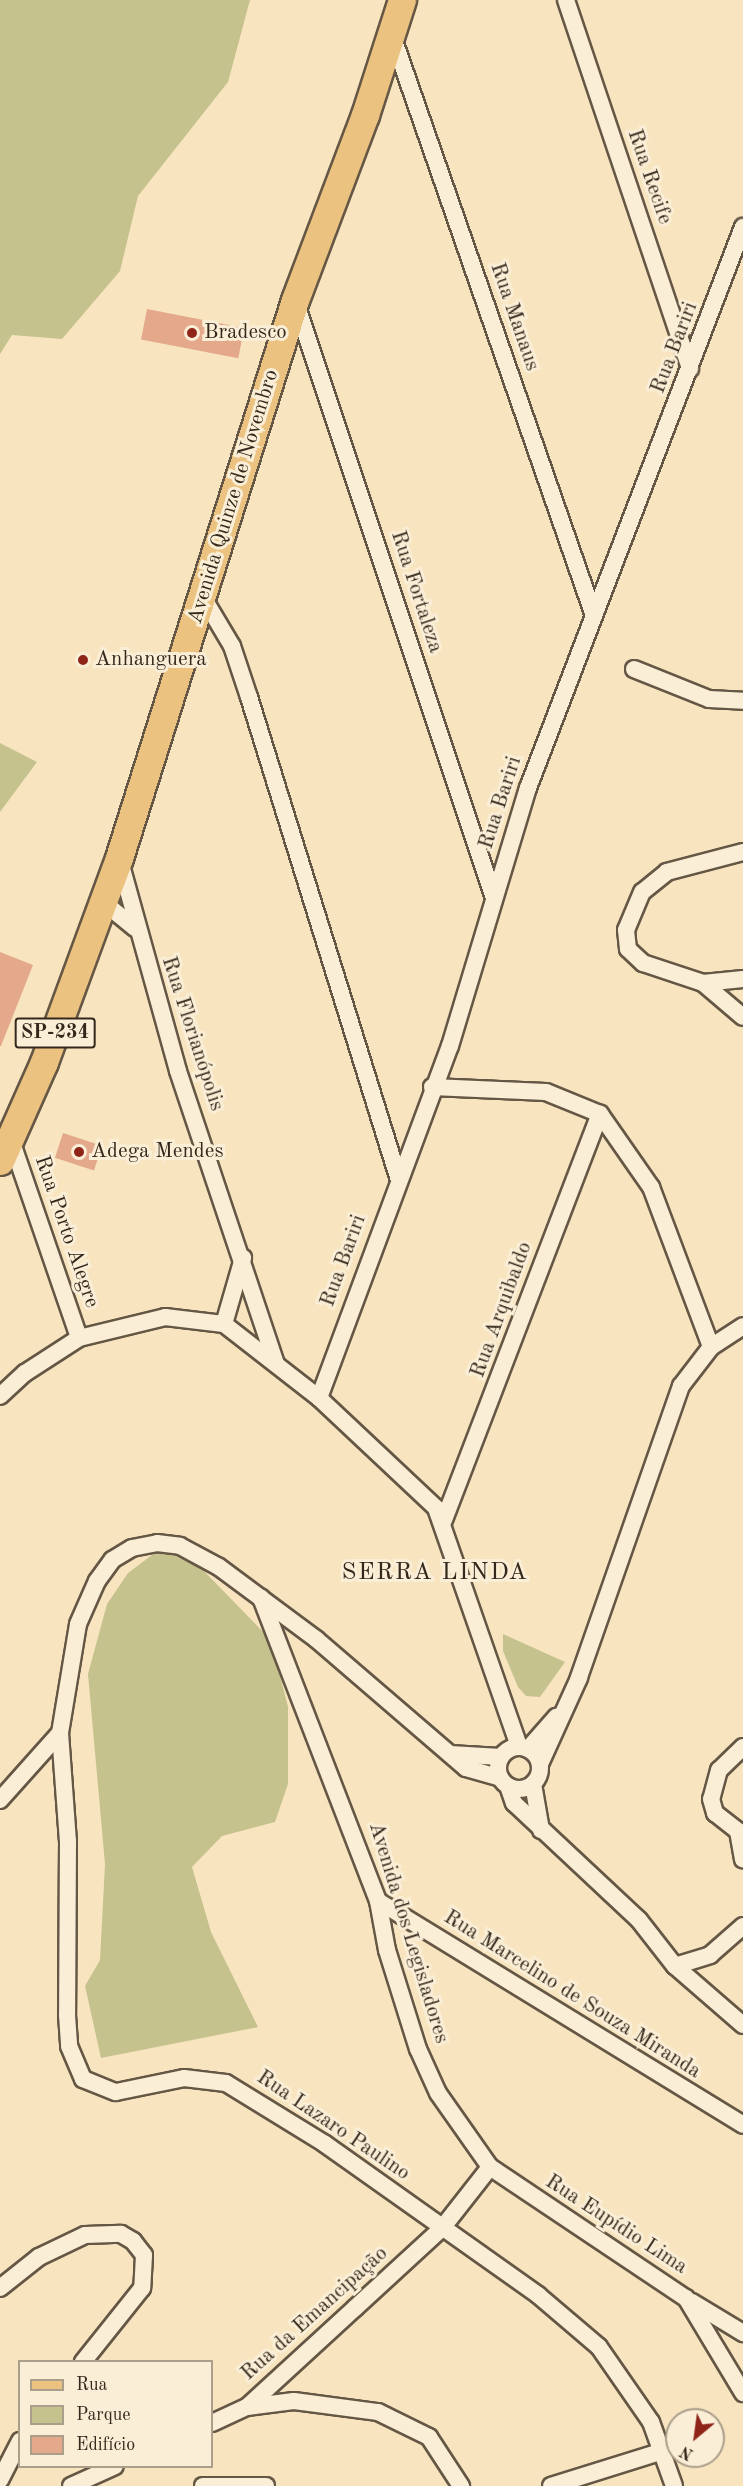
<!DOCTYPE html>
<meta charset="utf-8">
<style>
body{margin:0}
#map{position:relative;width:743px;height:2486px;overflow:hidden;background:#f8e5c0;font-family:"Old Standard TT",serif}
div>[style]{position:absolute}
.green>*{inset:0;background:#c5c28d}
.building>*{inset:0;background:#e4a88a;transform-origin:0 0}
.roads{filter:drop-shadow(2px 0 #655745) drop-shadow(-2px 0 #655745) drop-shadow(0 2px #655745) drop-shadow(0 -2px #655745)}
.minor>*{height:16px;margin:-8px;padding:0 8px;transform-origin:8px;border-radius:8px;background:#faeed6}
.minor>.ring{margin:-8px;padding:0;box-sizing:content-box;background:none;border:16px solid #faeed6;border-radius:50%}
.primary>*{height:27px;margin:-13.5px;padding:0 13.5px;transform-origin:13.5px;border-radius:13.5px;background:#ecc280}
.dots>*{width:16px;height:16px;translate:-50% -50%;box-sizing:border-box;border:3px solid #faeed6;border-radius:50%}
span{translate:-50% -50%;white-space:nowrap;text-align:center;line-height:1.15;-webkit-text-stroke:6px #faeed6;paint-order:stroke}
.shield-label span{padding:2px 4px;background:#faeed6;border:2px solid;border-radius:4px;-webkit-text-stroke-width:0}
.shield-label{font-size:20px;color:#34281c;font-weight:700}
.street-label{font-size:21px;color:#34281c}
.poi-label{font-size:21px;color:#34281c}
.left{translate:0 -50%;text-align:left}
.quarter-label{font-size:24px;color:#34281c;letter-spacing:1.5px}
.legend{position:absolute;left:18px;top:2360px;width:195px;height:108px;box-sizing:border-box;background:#faeed6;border:2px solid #ab9f8c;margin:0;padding:8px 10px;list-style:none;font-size:18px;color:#34281c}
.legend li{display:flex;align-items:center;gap:12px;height:30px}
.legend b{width:30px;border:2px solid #ab9f8c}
.north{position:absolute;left:665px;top:2408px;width:60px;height:60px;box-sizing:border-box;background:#faeed6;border:2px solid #ab9f8c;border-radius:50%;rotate:209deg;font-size:16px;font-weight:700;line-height:24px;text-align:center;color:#34281c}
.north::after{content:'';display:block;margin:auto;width:21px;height:27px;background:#8f2418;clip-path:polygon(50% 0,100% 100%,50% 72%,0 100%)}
</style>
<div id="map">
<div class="green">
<div style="clip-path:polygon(0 0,250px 0,228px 82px,138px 196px,120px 271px,62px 339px,12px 335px,0 354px)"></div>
<div style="clip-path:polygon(0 743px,37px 762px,0 812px)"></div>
<div style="clip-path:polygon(160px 1549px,201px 1568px,271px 1640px,288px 1707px,288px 1784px,275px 1822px,222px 1836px,192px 1867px,211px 1932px,258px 2027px,101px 2058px,85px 1986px,100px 1960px,105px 1864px,88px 1674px,107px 1604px,128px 1573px)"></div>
<div style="clip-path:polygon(503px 1634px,565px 1662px,540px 1697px,526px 1696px,518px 1687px,503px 1651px)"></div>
</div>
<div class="building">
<div style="left:147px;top:309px;width:99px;height:31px;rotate:11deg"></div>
<div style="clip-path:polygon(0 952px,33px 965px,1px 1046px,0 1046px)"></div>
<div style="left:63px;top:1133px;width:41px;height:26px;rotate:18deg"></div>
</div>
<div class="roads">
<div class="minor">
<div style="left:566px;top:0;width:389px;rotate:71.4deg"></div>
<div style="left:392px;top:35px;width:612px;rotate:70.82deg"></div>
<div style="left:295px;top:301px;width:629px;rotate:71.57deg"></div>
<div style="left:204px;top:599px;width:55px;rotate:59.2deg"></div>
<div style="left:232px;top:646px;width:54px;rotate:71.6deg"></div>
<div style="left:249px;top:697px;width:503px;rotate:72.75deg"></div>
<div style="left:634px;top:669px;width:81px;rotate:21.8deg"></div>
<div style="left:709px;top:699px;width:34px;rotate:3deg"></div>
<div style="left:743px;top:852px;width:79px;rotate:165.3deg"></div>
<div style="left:667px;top:872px;width:32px;rotate:141deg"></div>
<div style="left:642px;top:892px;width:41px;rotate:112.8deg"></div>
<div style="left:626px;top:930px;width:19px;rotate:84deg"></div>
<div style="left:628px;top:949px;width:21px;rotate:43deg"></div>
<div style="left:643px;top:963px;width:63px;rotate:18.4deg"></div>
<div style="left:703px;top:983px;width:40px;rotate:-5.7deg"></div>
<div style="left:119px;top:858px;width:221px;rotate:74.5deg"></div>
<div style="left:178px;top:1071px;width:309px;rotate:71.5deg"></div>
<div style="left:102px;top:901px;width:43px;rotate:39.3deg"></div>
<div style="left:703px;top:983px;width:52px;rotate:40.4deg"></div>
<div style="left:432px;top:1087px;width:114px;rotate:2.5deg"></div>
<div style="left:546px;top:1092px;width:58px;rotate:22.2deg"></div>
<div style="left:600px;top:1114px;width:89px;rotate:55.1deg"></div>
<div style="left:651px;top:1187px;width:171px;rotate:69.4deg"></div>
<div style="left:711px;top:1347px;width:49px;rotate:127.6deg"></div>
<div style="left:681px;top:1386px;width:309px;rotate:109.3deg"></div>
<div style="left:579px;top:1678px;width:94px;rotate:114.4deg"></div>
<div style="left:11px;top:1140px;width:209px;rotate:71deg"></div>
<div style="left:224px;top:1324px;width:69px;rotate:-73.9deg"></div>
<div style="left:711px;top:1347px;width:38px;rotate:-33deg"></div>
<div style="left:0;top:1396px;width:34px;rotate:-43deg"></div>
<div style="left:25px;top:1373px;width:64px;rotate:-32.9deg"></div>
<div style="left:79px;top:1338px;width:89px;rotate:-13.7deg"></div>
<div style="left:165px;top:1317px;width:59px;rotate:6.8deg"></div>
<div style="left:224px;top:1324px;width:120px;rotate:37.9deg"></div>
<div style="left:319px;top:1398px;width:161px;rotate:43.2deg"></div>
<div style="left:436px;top:1508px;width:253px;rotate:70.8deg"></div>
<div style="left:319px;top:1398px;width:376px;rotate:-69.6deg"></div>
<div style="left:450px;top:1046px;width:270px;rotate:-73.2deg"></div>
<div style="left:528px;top:788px;width:601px;rotate:-69.03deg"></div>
<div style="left:444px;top:1520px;width:435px;rotate:-69deg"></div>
<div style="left:60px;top:1733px;width:108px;rotate:85.8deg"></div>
<div style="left:68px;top:1841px;width:174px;rotate:90.3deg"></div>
<div style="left:67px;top:2015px;width:31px;rotate:86deg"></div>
<div style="left:69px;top:2046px;width:36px;rotate:67deg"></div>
<div style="left:83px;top:2079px;width:35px;rotate:22deg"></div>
<div style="left:116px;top:2092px;width:69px;rotate:-11.6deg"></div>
<div style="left:184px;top:2078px;width:42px;rotate:6.8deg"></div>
<div style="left:226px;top:2083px;width:116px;rotate:31.6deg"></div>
<div style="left:325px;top:2144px;width:261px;rotate:35.3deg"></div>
<div style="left:538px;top:2295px;width:80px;rotate:40.4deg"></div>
<div style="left:599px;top:2347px;width:91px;rotate:55.3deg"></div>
<div style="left:651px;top:2422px;width:68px;rotate:70.2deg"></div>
<div style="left:743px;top:1747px;width:33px;rotate:136deg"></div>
<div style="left:719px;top:1770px;width:30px;rotate:105deg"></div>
<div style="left:711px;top:1799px;width:15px;rotate:74deg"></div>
<div style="left:715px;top:1813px;width:29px;rotate:38deg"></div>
<div style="left:738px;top:1831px;width:29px;rotate:80deg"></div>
<div class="ring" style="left:498px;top:1747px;width:26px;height:26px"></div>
<div style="left:528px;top:1749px;width:43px;rotate:-48.8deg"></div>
<div style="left:450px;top:1754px;width:51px;rotate:3.4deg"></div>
<div style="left:533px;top:1784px;width:47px;rotate:80.1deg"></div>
<div style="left:508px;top:1786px;width:18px;rotate:71deg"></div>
<div style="left:514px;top:1803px;width:171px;rotate:43.1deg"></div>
<div style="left:639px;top:1920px;width:58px;rotate:52deg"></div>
<div style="left:675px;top:1966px;width:90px;rotate:40.9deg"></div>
<div style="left:0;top:1800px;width:90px;rotate:-48.2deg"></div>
<div style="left:60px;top:1733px;width:110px;rotate:-80.6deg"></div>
<div style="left:78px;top:1624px;width:47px;rotate:-66.2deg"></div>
<div style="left:97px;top:1581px;width:26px;rotate:-54deg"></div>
<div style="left:112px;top:1560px;width:23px;rotate:-31deg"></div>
<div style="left:132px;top:1548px;width:25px;rotate:-11deg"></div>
<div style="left:157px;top:1543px;width:23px;rotate:7deg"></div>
<div style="left:180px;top:1546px;width:44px;rotate:28.3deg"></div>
<div style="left:219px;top:1567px;width:121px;rotate:36.6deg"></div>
<div style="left:316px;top:1639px;width:198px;rotate:40.7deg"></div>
<div style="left:466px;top:1768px;width:35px;rotate:16deg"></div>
<div style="left:378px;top:1901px;width:428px;rotate:31.5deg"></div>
<div style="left:675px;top:1966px;width:37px;rotate:-17deg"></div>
<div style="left:710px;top:1955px;width:44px;rotate:-41.3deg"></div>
<div style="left:490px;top:2167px;width:236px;rotate:33.8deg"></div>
<div style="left:686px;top:2298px;width:111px;rotate:59deg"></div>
<div style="left:0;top:2288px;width:50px;rotate:-38.5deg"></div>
<div style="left:39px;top:2257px;width:51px;rotate:-25.6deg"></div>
<div style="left:85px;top:2235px;width:36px;rotate:-2deg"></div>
<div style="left:121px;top:2234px;width:14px;rotate:30deg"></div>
<div style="left:133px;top:2241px;width:18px;rotate:52deg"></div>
<div style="left:144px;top:2255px;width:33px;rotate:93deg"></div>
<div style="left:142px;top:2288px;width:95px;rotate:128.6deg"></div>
<div style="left:692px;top:2302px;width:60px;rotate:31.3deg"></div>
<div style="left:247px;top:2407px;width:47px;rotate:-7.3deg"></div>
<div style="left:294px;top:2401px;width:85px;rotate:7.5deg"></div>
<div style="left:378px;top:2412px;width:57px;rotate:26.1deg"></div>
<div style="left:429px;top:2437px;width:59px;rotate:56.9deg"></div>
<div style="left:212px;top:2423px;width:38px;rotate:-25deg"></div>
<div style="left:247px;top:2407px;width:147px;rotate:-42.5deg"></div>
<div style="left:355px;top:2308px;width:120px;rotate:-42.6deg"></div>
<div style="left:443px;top:2227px;width:76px;rotate:-51.9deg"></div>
<div style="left:490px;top:2167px;width:90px;rotate:-125.1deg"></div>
<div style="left:438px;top:2093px;width:48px;rotate:-114.4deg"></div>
<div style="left:418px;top:2049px;width:104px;rotate:-107.4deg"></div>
<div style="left:387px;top:1950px;width:50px;rotate:-100.4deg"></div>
<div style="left:378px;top:1901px;width:325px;rotate:-111.1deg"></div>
<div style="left:0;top:2480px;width:44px;rotate:-62.9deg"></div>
<div style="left:71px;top:2486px;width:48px;rotate:-24.4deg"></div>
<div style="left:203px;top:2486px;width:63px"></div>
<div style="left:551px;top:2486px;width:117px;rotate:-17.4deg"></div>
</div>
<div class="primary">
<div style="left:0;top:1161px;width:108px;rotate:-66deg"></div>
<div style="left:44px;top:1062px;width:217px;rotate:-69.8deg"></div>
<div style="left:119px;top:858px;width:585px;rotate:-72.49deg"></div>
<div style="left:295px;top:300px;width:198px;rotate:-69.3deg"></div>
<div style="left:365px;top:115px;width:121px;rotate:-72.2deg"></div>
</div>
</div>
<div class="dots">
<div style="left:192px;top:333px;background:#8f2418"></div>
<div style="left:83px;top:660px;background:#8f2418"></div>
<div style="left:79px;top:1152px;background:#8f2418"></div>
</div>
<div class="shield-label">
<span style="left:55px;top:1033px">SP-234</span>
</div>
<div class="street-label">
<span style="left:649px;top:177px;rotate:71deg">Rua Recife</span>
<span style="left:514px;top:317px;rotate:71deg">Rua Manaus</span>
<span style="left:675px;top:348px;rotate:-69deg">Rua Bariri</span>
<span style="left:234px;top:497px;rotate:-73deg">Avenida Quinze de Novembro</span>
<span style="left:416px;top:592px;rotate:72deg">Rua Fortaleza</span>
<span style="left:501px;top:803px;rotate:-72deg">Rua Bariri</span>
<span style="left:192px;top:1034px;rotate:72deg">Rua Florianópolis</span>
<span style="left:66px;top:1232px;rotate:71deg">Rua Porto Alegre</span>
<span style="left:344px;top:1261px;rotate:-70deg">Rua Bariri</span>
<span style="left:502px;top:1310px;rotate:-70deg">Rua Arquibaldo</span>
<span style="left:408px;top:1933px;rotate:73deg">Avenida dos Legisladores</span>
<span style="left:572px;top:1995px;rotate:32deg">Rua Marcelino de Souza Miranda</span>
<span style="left:333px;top:2126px;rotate:34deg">Rua Lazaro Paulino</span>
<span style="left:616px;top:2225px;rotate:33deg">Rua Eupídio Lima</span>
<span style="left:315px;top:2314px;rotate:-42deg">Rua da Emancipação</span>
</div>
<div class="poi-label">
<span class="left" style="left:204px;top:333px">Bradesco</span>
<span class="left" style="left:95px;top:660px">Anhanguera</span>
<span class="left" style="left:91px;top:1152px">Adega Mendes</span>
</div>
<div class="quarter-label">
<span style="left:435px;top:1574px">SERRA LINDA</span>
</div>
<ul class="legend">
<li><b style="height:8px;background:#ecc280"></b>Rua</li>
<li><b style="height:16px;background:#c5c28d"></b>Parque</li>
<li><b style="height:16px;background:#e4a88a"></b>Edifício</li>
</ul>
<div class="north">N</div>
</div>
